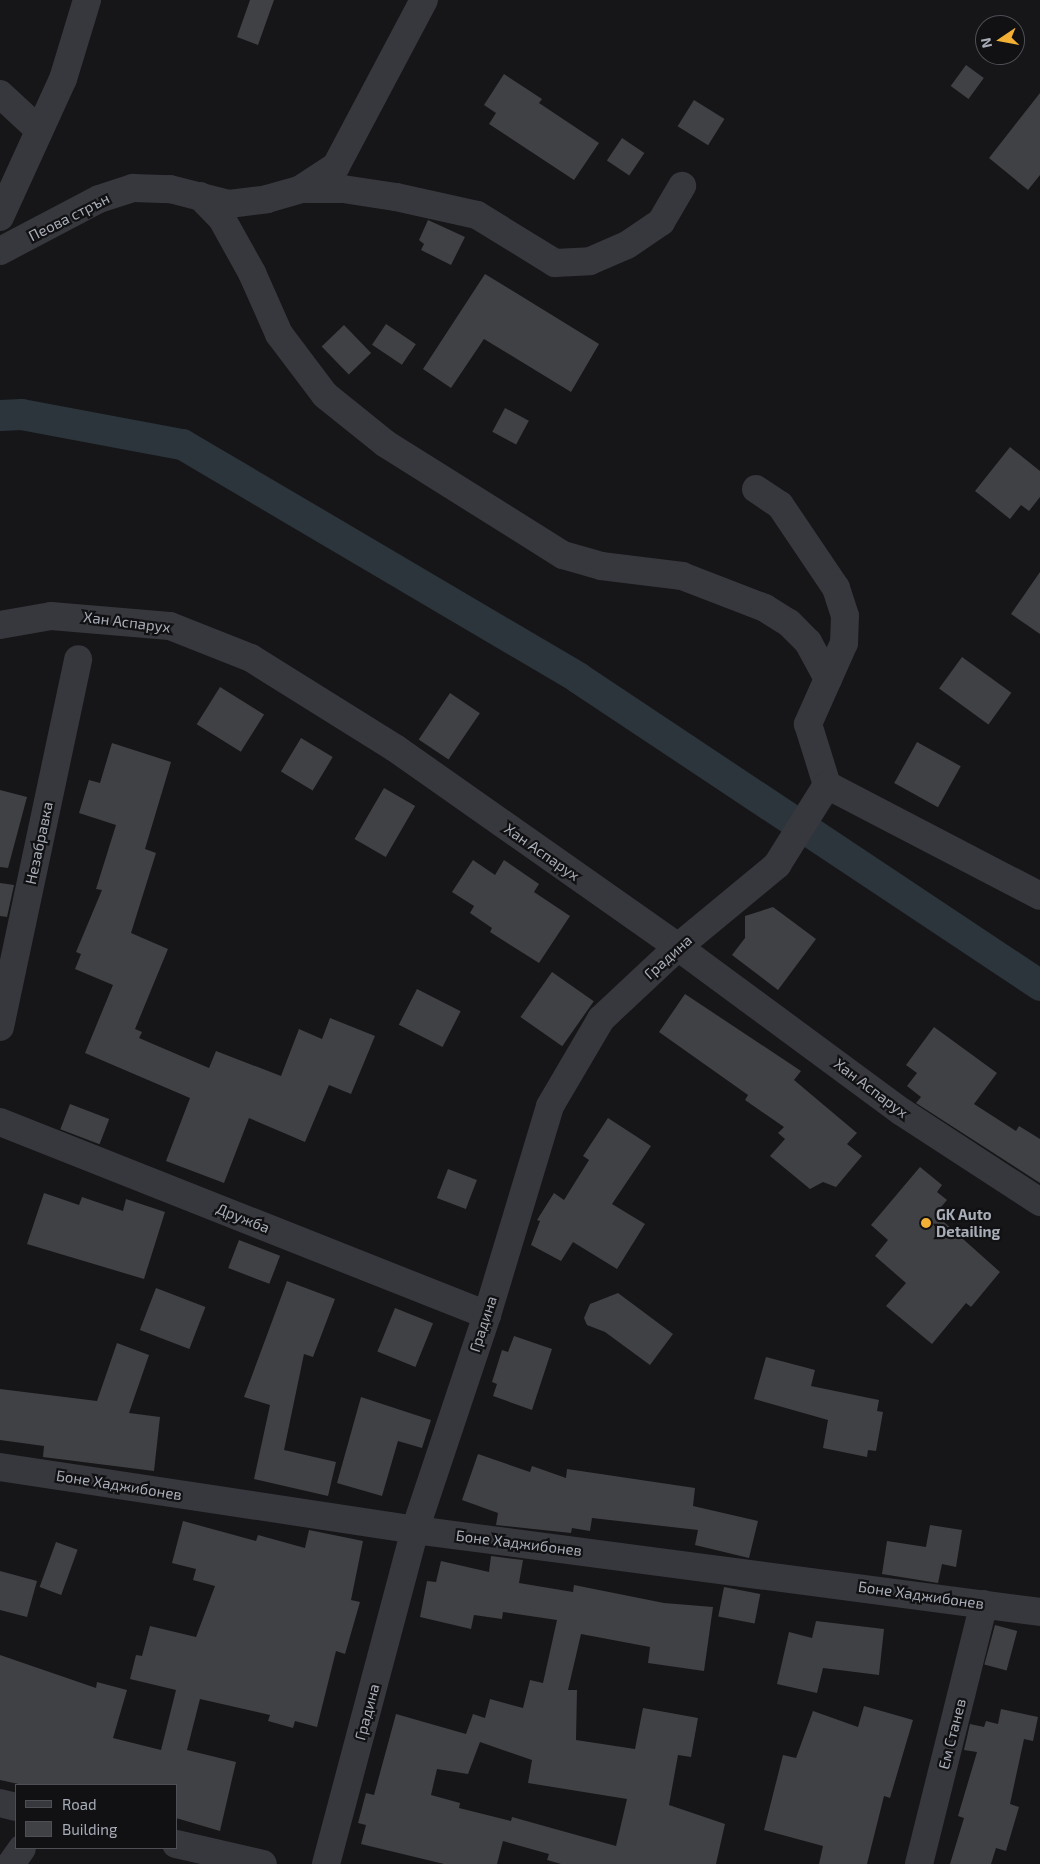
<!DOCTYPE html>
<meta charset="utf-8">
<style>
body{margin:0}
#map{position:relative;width:1040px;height:1864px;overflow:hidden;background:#161618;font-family:"Exo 2",sans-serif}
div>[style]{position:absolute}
.canal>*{height:31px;margin:-15.5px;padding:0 15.5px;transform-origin:15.5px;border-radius:15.5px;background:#2c353c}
.building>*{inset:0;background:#404145;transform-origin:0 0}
.minor>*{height:28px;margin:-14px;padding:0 14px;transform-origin:14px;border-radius:14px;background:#37383d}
.dots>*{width:14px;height:14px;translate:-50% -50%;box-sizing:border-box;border:2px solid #111113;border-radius:50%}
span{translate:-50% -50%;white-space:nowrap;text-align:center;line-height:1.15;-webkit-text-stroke:4.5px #111113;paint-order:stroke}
.street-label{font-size:15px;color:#a8adb8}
.poi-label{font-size:15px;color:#a8adb8;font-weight:700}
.left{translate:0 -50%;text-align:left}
.legend{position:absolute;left:15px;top:1784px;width:162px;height:65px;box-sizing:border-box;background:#111113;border:1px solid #4d4f55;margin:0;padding:6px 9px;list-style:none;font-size:15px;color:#a8adb8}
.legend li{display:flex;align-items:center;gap:10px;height:25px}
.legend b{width:25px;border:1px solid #4d4f55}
.north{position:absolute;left:975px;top:15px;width:50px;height:50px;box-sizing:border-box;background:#111113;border:1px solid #4d4f55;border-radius:50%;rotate:258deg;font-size:14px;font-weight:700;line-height:20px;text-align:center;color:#a8adb8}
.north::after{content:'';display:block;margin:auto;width:18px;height:22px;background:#f2b134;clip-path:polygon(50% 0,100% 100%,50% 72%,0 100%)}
</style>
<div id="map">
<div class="canal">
<div style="left:0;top:415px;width:21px;rotate:-3deg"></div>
<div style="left:21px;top:414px;width:164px;rotate:10.6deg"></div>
<div style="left:182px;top:444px;width:459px;rotate:30.5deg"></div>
<div style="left:577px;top:677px;width:556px;rotate:33.63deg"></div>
</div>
<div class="building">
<div style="clip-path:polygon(250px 0,274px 0,258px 45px,237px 37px)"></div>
<div style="left:966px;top:65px;width:22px;height:26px;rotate:36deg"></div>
<div style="clip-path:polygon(504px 74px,542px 99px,539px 103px,599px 143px,574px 180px,489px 124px,496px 113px,484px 105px)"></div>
<div style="clip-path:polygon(1040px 93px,1040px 175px,1028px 190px,989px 158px)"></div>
<div style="left:694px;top:100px;width:36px;height:31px;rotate:32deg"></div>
<div style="left:622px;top:138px;width:27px;height:27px;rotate:34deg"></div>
<div style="clip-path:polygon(428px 220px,465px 237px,451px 265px,421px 250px,424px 244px,419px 240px)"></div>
<div style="clip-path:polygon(485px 274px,599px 344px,571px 392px,484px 339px,451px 388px,423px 369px)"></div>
<div style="left:386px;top:324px;width:36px;height:25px;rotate:34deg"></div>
<div style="left:344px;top:325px;width:39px;height:31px;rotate:46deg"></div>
<div style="left:505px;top:408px;width:27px;height:27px;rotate:28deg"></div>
<div style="clip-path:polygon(1010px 447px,1040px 471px,1040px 497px,1029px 511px,1021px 505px,1010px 519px,975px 491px)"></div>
<div style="clip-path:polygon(1040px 572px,1040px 634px,1011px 614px)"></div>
<div style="left:962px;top:657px;width:61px;height:39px;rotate:36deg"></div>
<div style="left:220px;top:687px;width:52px;height:44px;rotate:32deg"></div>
<div style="left:450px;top:693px;width:36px;height:56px;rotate:34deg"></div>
<div style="left:301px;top:738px;width:37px;height:39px;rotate:31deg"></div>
<div style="left:917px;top:742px;width:50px;height:47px;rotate:29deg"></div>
<div style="clip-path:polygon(112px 743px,171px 762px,145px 849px,156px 853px,131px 933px,168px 949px,135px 1029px,142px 1032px,139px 1038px,209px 1068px,216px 1051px,281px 1076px,299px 1029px,322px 1039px,330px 1018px,375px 1036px,351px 1094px,329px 1085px,305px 1142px,249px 1118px,224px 1183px,166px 1161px,190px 1098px,85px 1053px,113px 985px,75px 969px,81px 954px,76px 952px,102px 890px,96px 889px,116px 825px,79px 813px,89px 780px,100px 783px)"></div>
<div style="left:384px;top:788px;width:36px;height:59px;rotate:30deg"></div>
<div style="clip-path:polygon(0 790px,27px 797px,8px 868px,0 867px)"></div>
<div style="clip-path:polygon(473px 860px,495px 875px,504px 860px,539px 884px,534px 892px,570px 916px,539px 963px,490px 932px,492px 928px,470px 913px,474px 906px,452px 892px)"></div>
<div style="clip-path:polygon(0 883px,14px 885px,7px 917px,0 916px)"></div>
<div style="clip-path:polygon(773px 907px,816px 939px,778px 990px,732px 955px,745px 938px,745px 916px)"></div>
<div style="left:552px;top:972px;width:51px;height:55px;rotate:35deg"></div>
<div style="left:417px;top:989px;width:49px;height:40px;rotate:27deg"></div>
<div style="clip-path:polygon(685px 994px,801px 1071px,794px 1080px,857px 1133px,847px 1144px,862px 1156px,836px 1187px,823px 1182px,810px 1189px,770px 1156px,785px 1139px,778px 1133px,784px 1127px,745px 1100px,748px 1095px,659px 1032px)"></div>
<div style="clip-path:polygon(934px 1027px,997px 1073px,974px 1104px,1016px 1131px,1019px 1126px,1040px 1139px,1040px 1183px,916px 1103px,921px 1097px,907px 1086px,917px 1073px,906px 1065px)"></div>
<div style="left:70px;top:1104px;width:42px;height:27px;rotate:21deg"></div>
<div style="clip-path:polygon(608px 1118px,651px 1146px,612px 1204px,645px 1224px,617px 1269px,573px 1242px,561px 1261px,531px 1245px,540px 1221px,537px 1220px,554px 1193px,564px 1200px,589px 1160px,583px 1156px)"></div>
<div style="clip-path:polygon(920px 1167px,942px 1185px,937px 1192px,947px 1200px,935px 1214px,1000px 1272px,971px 1307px,966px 1303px,932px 1344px,886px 1306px,906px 1283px,875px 1256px,888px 1240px,871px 1225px)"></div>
<div style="left:448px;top:1169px;width:31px;height:31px;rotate:21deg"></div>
<div style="clip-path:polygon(44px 1193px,79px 1205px,82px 1197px,123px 1211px,126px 1199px,165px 1212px,144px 1279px,27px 1244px)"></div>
<div style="left:239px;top:1240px;width:44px;height:30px;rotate:21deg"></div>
<div style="clip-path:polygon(287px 1281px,335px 1299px,313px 1357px,304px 1354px,284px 1450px,336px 1462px,328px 1496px,254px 1479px,270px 1405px,244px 1397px)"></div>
<div style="left:156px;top:1288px;width:53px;height:45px;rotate:21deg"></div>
<div style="clip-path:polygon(618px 1293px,673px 1334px,650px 1365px,605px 1332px,587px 1325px,584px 1318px,590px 1304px)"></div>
<div style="left:395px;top:1308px;width:41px;height:47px;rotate:22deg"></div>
<div style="clip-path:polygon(514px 1336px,552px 1349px,532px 1410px,493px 1396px,497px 1384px,492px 1382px,502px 1350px,508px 1352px)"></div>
<div style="clip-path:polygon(117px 1343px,149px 1355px,129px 1413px,160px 1417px,154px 1471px,43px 1457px,44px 1446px,0 1440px,0 1389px,97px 1401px)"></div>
<div style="clip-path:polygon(766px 1357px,815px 1370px,811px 1386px,879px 1400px,877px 1411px,883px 1412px,876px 1451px,868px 1450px,867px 1457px,823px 1448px,828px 1420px,754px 1399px)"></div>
<div style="clip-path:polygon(361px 1397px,431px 1420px,422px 1448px,398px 1441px,382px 1496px,337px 1483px)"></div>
<div style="clip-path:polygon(478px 1454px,530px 1472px,532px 1466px,566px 1478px,567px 1469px,695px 1488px,693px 1506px,758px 1521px,749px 1558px,695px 1545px,698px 1530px,592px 1518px,590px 1531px,572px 1528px,571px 1533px,496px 1525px,498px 1513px,462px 1500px)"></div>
<div style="clip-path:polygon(183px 1521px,256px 1541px,258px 1535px,305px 1548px,309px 1530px,363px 1541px,351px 1600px,360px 1602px,345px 1654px,336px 1651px,317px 1727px,295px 1721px,293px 1728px,268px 1721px,270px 1715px,200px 1699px,187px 1750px,236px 1762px,220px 1831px,176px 1818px,176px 1785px,23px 1785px,0 1780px,0 1655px,96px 1688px,97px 1682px,127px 1690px,113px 1738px,161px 1750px,176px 1690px,130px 1679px,136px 1655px,142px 1656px,150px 1626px,196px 1637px,215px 1586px,193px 1580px,196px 1569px,172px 1563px)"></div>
<div style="clip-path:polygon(930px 1525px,962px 1530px,956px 1567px,942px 1564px,938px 1583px,882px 1574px,887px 1541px,926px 1547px)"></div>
<div style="left:56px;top:1542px;width:23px;height:48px;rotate:20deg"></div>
<div style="clip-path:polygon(evenodd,491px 1556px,523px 1560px,519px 1583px,573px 1592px,574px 1585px,664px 1603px,713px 1607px,704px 1671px,648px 1663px,650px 1647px,581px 1634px,568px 1690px,577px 1690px,576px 1740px,635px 1749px,643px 1708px,698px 1718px,691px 1757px,678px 1755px,669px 1805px,725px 1824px,716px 1864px,561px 1864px,547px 1860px,549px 1854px,503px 1841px,497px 1864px,444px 1864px,361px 1844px,366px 1825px,358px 1823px,366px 1793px,374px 1795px,396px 1714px,466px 1734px,473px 1714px,485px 1718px,490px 1699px,523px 1708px,530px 1680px,543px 1683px,557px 1620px,503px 1612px,502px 1619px,474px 1615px,471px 1629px,420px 1617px,427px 1581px,436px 1582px,441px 1561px,489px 1572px,491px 1556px,480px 1742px,532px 1760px,528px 1783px,627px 1799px,616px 1846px,512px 1817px,511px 1821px,459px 1808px,460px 1803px,431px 1795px,437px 1769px,468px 1774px,480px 1742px)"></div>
<div style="clip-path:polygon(0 1571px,37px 1581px,27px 1617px,0 1610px)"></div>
<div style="left:724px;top:1587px;width:37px;height:30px;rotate:11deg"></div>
<div style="clip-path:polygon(816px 1621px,884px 1629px,879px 1675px,823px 1668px,817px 1693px,777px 1684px,789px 1632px,812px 1638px)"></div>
<div style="left:995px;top:1625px;width:23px;height:41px;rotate:15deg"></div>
<div style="clip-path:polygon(864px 1706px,913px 1720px,890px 1798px,884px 1796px,867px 1864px,819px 1864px,823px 1846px,764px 1830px,783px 1755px,796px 1758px,813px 1711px,858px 1727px)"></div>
<div style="clip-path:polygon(1001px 1709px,1038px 1717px,1033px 1741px,1024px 1739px,1010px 1804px,1019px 1807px,1006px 1851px,996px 1848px,991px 1864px,950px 1864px,964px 1818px,958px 1816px,977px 1752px,964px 1750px,970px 1724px,984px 1727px,986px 1721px,998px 1724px)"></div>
</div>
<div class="minor">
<div style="left:0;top:94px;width:53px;rotate:42.7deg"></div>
<div style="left:301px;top:189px;width:42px"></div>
<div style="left:343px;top:189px;width:54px;rotate:8.6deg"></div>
<div style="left:396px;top:197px;width:83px;rotate:12.5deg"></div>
<div style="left:477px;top:215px;width:92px;rotate:31.6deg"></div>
<div style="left:555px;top:263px;width:35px;rotate:-3deg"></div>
<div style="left:590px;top:261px;width:40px;rotate:-23.4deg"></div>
<div style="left:627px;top:245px;width:41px;rotate:-34.1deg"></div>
<div style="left:661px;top:222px;width:42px;rotate:-59.7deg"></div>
<div style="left:200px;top:196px;width:32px;rotate:46deg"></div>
<div style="left:222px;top:219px;width:62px;rotate:60.9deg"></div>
<div style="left:252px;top:273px;width:67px;rotate:66.1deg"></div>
<div style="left:279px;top:334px;width:76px;rotate:53deg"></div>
<div style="left:325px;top:395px;width:78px;rotate:38.8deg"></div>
<div style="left:386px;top:444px;width:209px;rotate:32.1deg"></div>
<div style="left:563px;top:555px;width:40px;rotate:16deg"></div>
<div style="left:601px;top:566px;width:82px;rotate:7deg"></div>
<div style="left:682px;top:576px;width:89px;rotate:21.1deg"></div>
<div style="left:765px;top:608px;width:28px;rotate:32deg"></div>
<div style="left:789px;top:623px;width:27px;rotate:45deg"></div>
<div style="left:808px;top:642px;width:42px;rotate:61.6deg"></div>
<div style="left:0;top:217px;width:152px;rotate:-65.5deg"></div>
<div style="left:63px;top:79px;width:83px;rotate:-73.1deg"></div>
<div style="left:0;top:251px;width:112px;rotate:-27.7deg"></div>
<div style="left:99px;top:199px;width:36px;rotate:-18deg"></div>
<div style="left:133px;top:188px;width:37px;rotate:2deg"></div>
<div style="left:170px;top:189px;width:61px;rotate:14.3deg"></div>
<div style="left:229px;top:204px;width:38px;rotate:-7deg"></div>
<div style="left:267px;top:199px;width:35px;rotate:-16deg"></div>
<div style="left:301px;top:189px;width:42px;rotate:-33.3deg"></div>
<div style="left:336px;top:166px;width:188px;rotate:-62.1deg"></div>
<div style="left:756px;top:489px;width:29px;rotate:34deg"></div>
<div style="left:780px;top:505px;width:100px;rotate:56deg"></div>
<div style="left:836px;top:588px;width:29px;rotate:72deg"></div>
<div style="left:845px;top:616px;width:27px;rotate:92deg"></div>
<div style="left:844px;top:643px;width:89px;rotate:114deg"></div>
<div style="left:808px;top:724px;width:64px;rotate:72.7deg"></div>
<div style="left:827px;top:785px;width:240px;rotate:27.5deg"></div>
<div style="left:0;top:625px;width:52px;rotate:-10deg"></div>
<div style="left:51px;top:616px;width:119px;rotate:4.8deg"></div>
<div style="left:170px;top:626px;width:87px;rotate:21.6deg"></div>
<div style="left:251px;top:658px;width:170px;rotate:32deg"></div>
<div style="left:395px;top:748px;width:346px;rotate:35.1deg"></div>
<div style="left:678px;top:947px;width:278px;rotate:36.4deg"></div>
<div style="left:902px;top:1112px;width:165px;rotate:33.1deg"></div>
<div style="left:0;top:1027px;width:376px;rotate:-78deg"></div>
<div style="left:0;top:1122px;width:524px;rotate:21.62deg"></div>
<div style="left:0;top:1467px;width:420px;rotate:8.6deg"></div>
<div style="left:415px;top:1530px;width:630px;rotate:7.47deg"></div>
<div style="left:0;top:1803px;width:16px;rotate:14deg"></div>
<div style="left:176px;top:1844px;width:89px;rotate:12.9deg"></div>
<div style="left:11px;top:1864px;width:19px;rotate:-55deg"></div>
<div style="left:326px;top:1864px;width:346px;rotate:-75.1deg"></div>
<div style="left:415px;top:1530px;width:227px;rotate:-71.5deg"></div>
<div style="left:487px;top:1315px;width:218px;rotate:-73.2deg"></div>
<div style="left:550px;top:1106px;width:101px;rotate:-59.6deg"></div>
<div style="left:601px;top:1019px;width:105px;rotate:-43.1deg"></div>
<div style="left:678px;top:947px;width:129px;rotate:-39.6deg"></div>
<div style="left:777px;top:865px;width:94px;rotate:-58deg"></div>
<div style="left:919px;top:1864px;width:268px;rotate:-76deg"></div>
</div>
<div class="dots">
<div style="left:926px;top:1223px;background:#f2b134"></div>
</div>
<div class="street-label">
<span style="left:69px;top:217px;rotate:-27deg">Пеова стрън</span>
<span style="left:127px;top:622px;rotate:7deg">Хан Аспарух</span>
<span style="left:39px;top:843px;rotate:-78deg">Незабравка</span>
<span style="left:542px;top:852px;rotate:35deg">Хан Аспарух</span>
<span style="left:668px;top:957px;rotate:-42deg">Градина</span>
<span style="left:871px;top:1088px;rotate:37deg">Хан Аспарух</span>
<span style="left:243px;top:1218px;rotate:22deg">Дружба</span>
<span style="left:483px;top:1324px;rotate:-72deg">Градина</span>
<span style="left:119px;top:1485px;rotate:9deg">Боне Хаджибонев</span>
<span style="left:519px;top:1543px;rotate:7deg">Боне Хаджибонев</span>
<span style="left:921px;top:1595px;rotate:8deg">Боне Хаджибонев</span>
<span style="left:367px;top:1712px;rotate:-75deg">Градина</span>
<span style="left:952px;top:1734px;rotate:-76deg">Ем Станев</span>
</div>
<div class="poi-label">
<span class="left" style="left:936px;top:1223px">GK Auto<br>Detailing</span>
</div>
<ul class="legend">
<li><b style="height:6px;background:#37383d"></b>Road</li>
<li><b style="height:14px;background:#404145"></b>Building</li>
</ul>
<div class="north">N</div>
</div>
